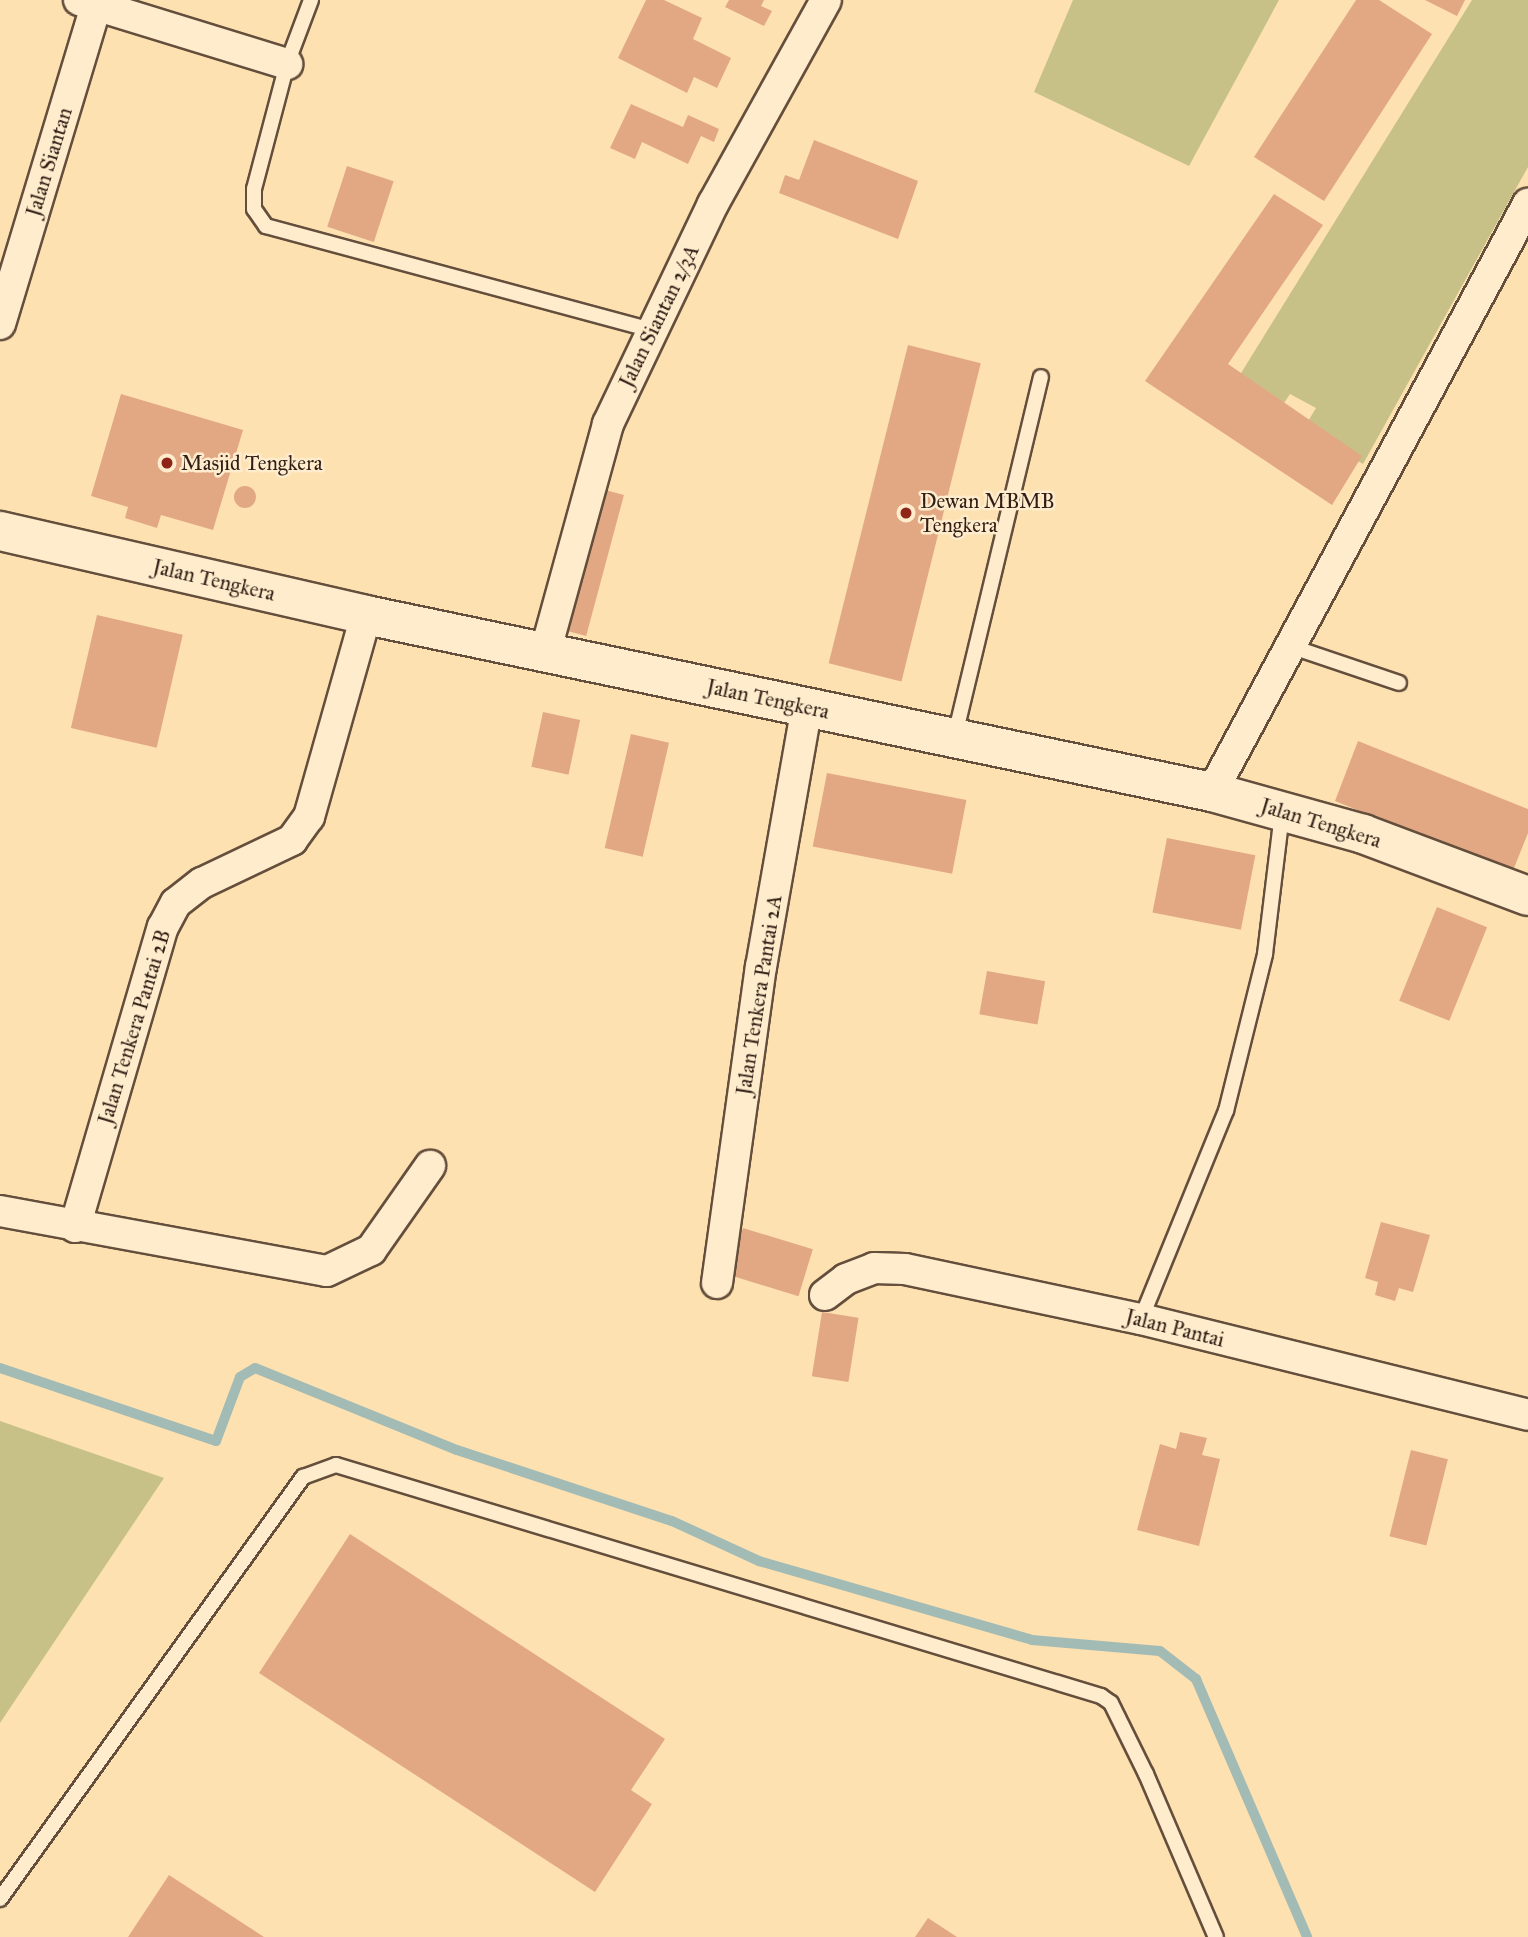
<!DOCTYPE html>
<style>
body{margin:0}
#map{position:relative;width:1528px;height:1937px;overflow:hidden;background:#fee1b1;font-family:"IM FELL Great Primer",serif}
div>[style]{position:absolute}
.green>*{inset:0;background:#c7c187}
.stream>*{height:10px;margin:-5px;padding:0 5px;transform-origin:5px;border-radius:5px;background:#a3bbb5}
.building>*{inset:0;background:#e2a884;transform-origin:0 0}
.round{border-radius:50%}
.roads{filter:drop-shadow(2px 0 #644e3c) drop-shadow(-2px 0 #644e3c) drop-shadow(0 2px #644e3c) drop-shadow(0 -2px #644e3c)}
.lane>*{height:14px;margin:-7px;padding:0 7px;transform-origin:7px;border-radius:7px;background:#feeccc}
.street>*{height:30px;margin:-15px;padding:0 15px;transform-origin:15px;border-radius:15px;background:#feeccc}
.secondary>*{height:38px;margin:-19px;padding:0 19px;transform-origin:19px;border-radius:19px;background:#feeccc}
.dots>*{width:19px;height:19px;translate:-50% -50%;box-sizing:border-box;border:4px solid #feeccc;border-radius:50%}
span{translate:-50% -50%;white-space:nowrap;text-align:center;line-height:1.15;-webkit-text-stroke:5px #feeccc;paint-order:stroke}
.street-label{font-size:21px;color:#311d15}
.poi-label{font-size:21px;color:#311d15}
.left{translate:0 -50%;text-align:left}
</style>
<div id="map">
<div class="green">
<div style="clip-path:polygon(1073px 0,1279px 0,1189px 166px,1034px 92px)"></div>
<div style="clip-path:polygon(1472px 0,1528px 0,1528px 167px,1363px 464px,1304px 428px,1316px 408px,1290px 394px,1276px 415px,1233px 386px)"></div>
<div style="clip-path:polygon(0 1421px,164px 1478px,0 1723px)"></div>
</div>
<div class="stream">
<div style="left:0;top:1368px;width:228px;rotate:18.7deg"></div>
<div style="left:216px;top:1441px;width:68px;rotate:-69.4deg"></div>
<div style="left:240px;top:1377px;width:17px;rotate:-31deg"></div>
<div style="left:255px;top:1368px;width:218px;rotate:22.1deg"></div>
<div style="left:457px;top:1450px;width:226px;rotate:18.3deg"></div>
<div style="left:672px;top:1521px;width:96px;rotate:24.7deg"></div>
<div style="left:759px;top:1561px;width:284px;rotate:16.1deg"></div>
<div style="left:1032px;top:1640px;width:128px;rotate:4.9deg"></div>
<div style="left:1160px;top:1651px;width:46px;rotate:37.9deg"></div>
<div style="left:1196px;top:1679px;width:281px;rotate:66.7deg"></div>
</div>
<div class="building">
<div style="clip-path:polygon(646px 0,664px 0,702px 18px,693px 39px,731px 58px,717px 88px,694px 77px,687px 93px,618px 58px)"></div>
<div style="clip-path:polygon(729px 0,764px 0,761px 6px,772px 11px,764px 26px,725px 7px)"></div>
<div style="clip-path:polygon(1356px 0,1379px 0,1432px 34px,1324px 201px,1254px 157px)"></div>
<div style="clip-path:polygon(1425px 0,1465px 0,1457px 16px)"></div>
<div style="clip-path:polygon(631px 104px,683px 127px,688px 115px,719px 129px,714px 142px,701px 136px,688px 164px,642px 142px,635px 159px,610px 148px)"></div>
<div style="clip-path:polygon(814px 140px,918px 181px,898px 239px,779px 193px,785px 175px,799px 180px)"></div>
<div style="left:347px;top:166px;width:49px;height:64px;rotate:18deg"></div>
<div style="clip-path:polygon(1274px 194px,1323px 225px,1228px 364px,1362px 456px,1332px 505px,1145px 381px)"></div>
<div style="left:908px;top:345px;width:75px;height:328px;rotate:14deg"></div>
<div style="clip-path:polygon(121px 394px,243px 430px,213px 530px,161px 515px,157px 528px,125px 518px,128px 507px,91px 496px)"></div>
<div class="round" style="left:234px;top:486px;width:22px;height:22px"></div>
<div style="left:594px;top:487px;width:31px;height:146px;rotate:15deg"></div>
<div style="left:97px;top:615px;width:88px;height:116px;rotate:13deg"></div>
<div style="left:543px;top:712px;width:38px;height:56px;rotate:12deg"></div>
<div style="left:631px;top:734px;width:39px;height:117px;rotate:13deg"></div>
<div style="clip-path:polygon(1358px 741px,1528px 809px,1528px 833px,1512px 873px,1335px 801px)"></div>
<div style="left:827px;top:773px;width:142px;height:75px;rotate:11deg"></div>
<div style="left:1167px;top:838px;width:90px;height:76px;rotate:11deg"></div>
<div style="left:1437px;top:907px;width:54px;height:101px;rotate:22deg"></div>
<div style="left:987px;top:971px;width:59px;height:44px;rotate:10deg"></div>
<div style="clip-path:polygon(1381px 1222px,1430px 1235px,1413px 1292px,1399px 1288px,1395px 1301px,1375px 1295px,1378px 1282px,1365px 1278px)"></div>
<div style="left:743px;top:1228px;width:73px;height:49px;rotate:17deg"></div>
<div style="left:822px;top:1312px;width:37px;height:65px;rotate:9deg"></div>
<div style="clip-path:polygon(1180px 1432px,1207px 1438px,1202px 1455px,1220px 1459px,1199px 1546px,1137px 1530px,1160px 1444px,1176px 1449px)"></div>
<div style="left:1411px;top:1450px;width:38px;height:89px;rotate:14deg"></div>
<div style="clip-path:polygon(350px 1534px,665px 1739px,631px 1790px,652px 1804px,595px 1892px,259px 1673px)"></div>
<div style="clip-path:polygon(169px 1875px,264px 1937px,128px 1937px)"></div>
<div style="clip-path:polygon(928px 1918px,957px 1937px,915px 1937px)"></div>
</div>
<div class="roads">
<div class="lane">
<div style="left:311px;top:0;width:68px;rotate:110.6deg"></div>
<div style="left:287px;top:64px;width:129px;rotate:104.8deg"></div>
<div style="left:254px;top:189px;width:20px;rotate:90deg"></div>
<div style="left:254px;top:209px;width:21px;rotate:55deg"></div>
<div style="left:266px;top:226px;width:400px;rotate:15.1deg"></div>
<div style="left:1290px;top:646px;width:115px;rotate:18.7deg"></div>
<div style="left:955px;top:735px;width:368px;rotate:-76.5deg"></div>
<div style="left:1141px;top:1319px;width:225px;rotate:-67.8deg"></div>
<div style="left:1226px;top:1111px;width:162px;rotate:-76deg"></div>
<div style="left:1265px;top:954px;width:141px;rotate:-83.1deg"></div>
<div style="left:0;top:1899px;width:520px;rotate:-54.32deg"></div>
<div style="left:303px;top:1477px;width:35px;rotate:-20deg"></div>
<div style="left:336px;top:1465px;width:799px;rotate:16.8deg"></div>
<div style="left:1101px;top:1696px;width:12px;rotate:35deg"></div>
<div style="left:1111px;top:1703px;width:79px;rotate:63.8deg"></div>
<div style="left:1146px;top:1774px;width:177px;rotate:66.8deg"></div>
</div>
<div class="street">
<div style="left:79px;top:0;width:218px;rotate:17.1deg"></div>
<div style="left:0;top:324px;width:338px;rotate:-73.2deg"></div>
<div style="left:545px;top:653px;width:238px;rotate:-74.6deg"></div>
<div style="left:608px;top:424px;width:244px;rotate:-64.5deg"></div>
<div style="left:713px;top:204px;width:233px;rotate:-61deg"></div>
<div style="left:1212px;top:792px;width:668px;rotate:-61.75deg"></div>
<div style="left:0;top:1211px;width:332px;rotate:10.4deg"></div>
<div style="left:327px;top:1271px;width:49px;rotate:-25.5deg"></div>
<div style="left:371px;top:1250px;width:103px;rotate:-54.9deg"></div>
<div style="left:75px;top:1227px;width:313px;rotate:-73.7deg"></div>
<div style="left:163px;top:927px;width:27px;rotate:-62deg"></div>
<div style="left:176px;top:903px;width:33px;rotate:-38deg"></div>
<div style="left:202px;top:883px;width:100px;rotate:-25.5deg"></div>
<div style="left:292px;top:840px;width:29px;rotate:-54deg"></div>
<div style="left:309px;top:817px;width:210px;rotate:-74.2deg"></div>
<div style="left:717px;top:1283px;width:319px;rotate:-82.1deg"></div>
<div style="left:761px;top:967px;width:264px;rotate:-80deg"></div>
<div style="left:825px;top:1295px;width:26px;rotate:-37deg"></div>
<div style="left:846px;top:1279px;width:30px;rotate:-21deg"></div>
<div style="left:874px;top:1268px;width:31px;rotate:2deg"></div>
<div style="left:905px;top:1269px;width:241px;rotate:12deg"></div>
<div style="left:1141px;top:1319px;width:399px;rotate:13.9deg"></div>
</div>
<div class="secondary">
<div style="left:0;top:531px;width:376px;rotate:12.9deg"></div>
<div style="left:366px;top:615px;width:864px;rotate:11.82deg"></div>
<div style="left:1212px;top:792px;width:157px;rotate:15.5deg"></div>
<div style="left:1363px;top:834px;width:176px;rotate:20.6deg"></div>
</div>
</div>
<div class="dots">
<div style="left:167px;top:463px;background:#8f2418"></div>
<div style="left:906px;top:513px;background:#8f2418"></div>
</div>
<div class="street-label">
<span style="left:49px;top:162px;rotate:-73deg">Jalan Siantan</span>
<span style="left:659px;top:316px;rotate:-64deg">Jalan Siantan 2/3A</span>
<span style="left:214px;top:580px;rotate:13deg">Jalan Tengkera</span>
<span style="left:768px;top:699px;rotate:12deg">Jalan Tengkera</span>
<span style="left:1321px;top:823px;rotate:17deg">Jalan Tengkera</span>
<span style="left:759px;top:995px;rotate:-81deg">Jalan Tenkera Pantai 2A</span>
<span style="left:134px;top:1027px;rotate:-73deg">Jalan Tenkera Pantai 2B</span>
<span style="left:1175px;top:1328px;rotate:14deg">Jalan Pantai</span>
</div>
<div class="poi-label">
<span class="left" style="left:181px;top:463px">Masjid Tengkera</span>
<span class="left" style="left:920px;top:513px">Dewan MBMB<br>Tengkera</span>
</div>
</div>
